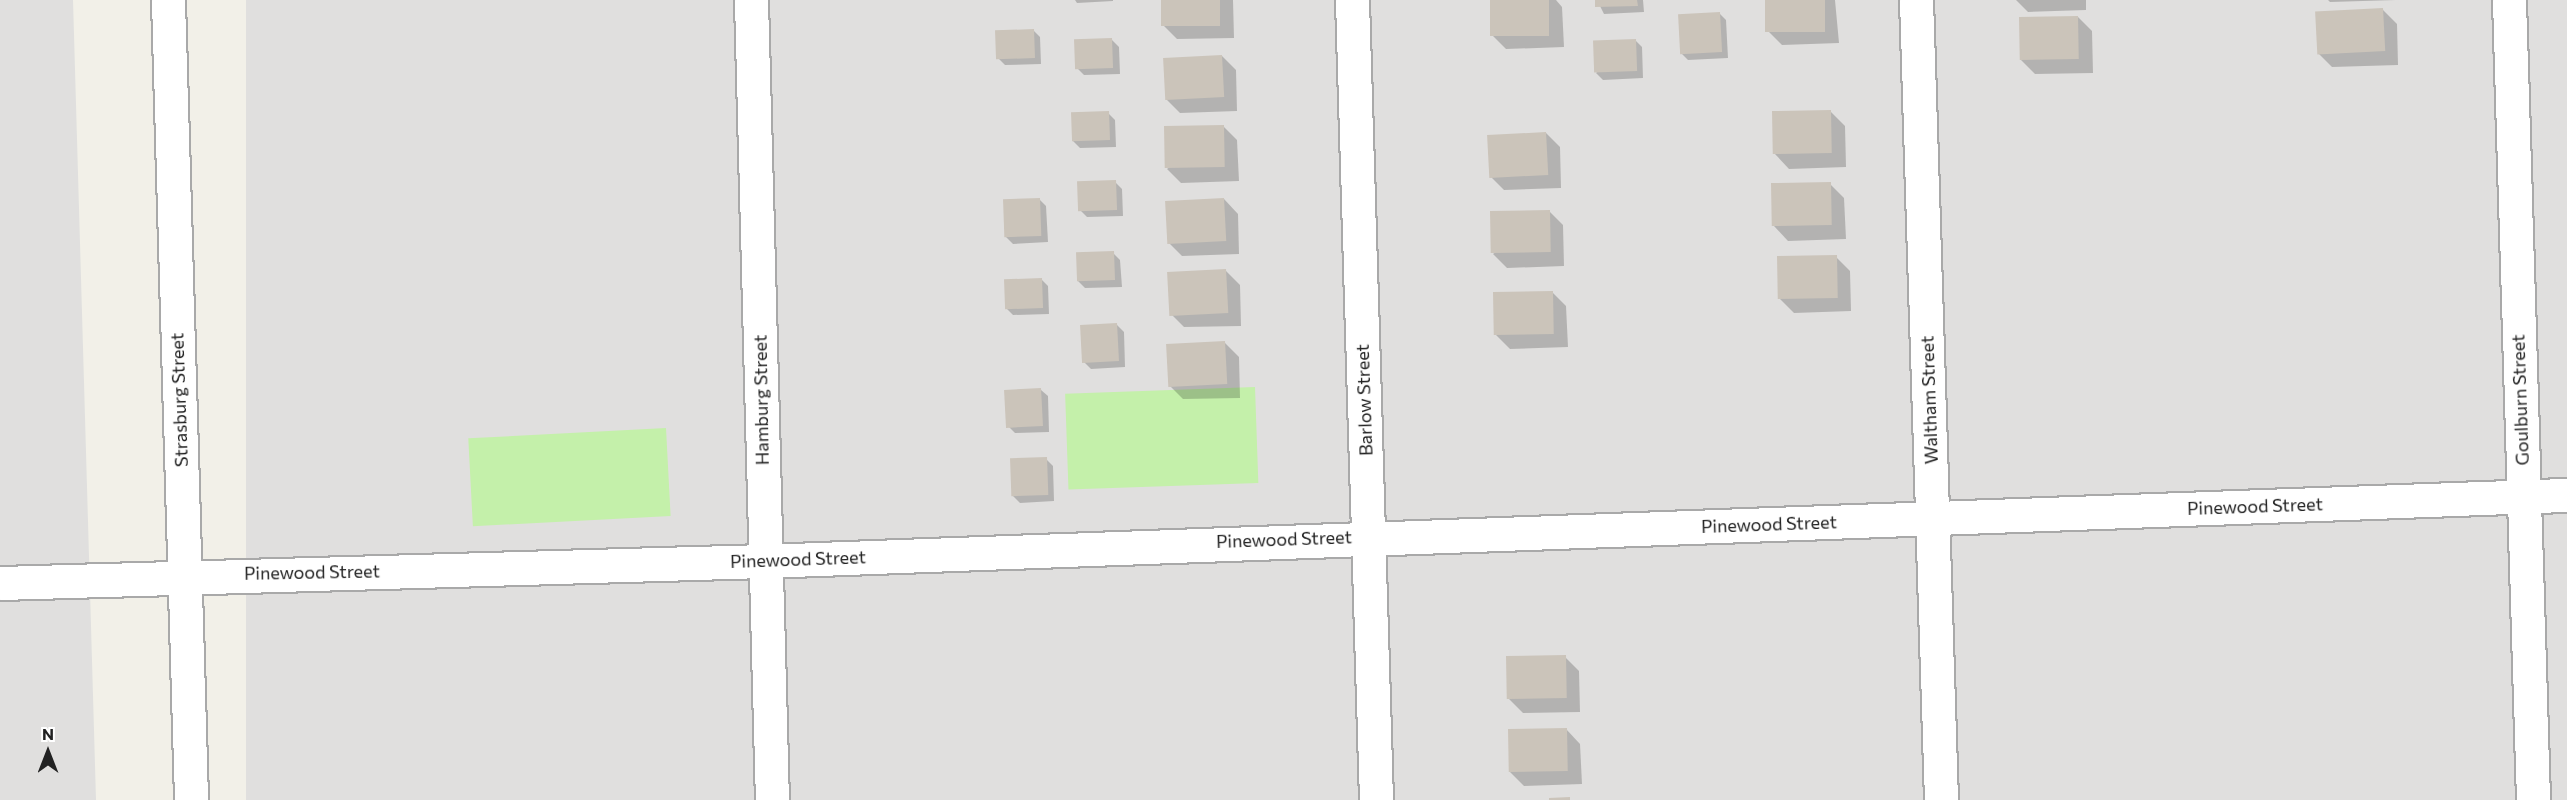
<!DOCTYPE html>
<style>
body{margin:0}
#map{position:relative;width:2567px;height:800px;overflow:hidden;background:#f2f0e8;font-family:Commissioner,sans-serif}
div>[style]{position:absolute}
.residential>*{inset:0;background:#e0dfde;transform-origin:0 0}
.grass>*{inset:0;background:#c4f0aa;transform-origin:0 0}
.shadow>*{inset:0;background:#0003}
.building>*{inset:0;background:#cbc4ba;transform-origin:0 0}
.roads{filter:drop-shadow(2px 0 #a9a9a9) drop-shadow(-2px 0 #a9a9a9) drop-shadow(0 2px #a9a9a9) drop-shadow(0 -2px #a9a9a9)}
.street>*{height:33px;margin:-16.5px;padding:0 16.5px;transform-origin:16.5px;border-radius:16.5px;background:#fff}
span{translate:-50% -50%;white-space:nowrap;text-align:center;line-height:1.15;-webkit-text-stroke:5px #fff;paint-order:stroke}
.street-label{font-size:18px;color:#222}
.north{position:absolute;left:18px;top:722px;width:60px;height:60px;-webkit-text-stroke:4px #fff;paint-order:stroke;rotate:0deg;font-size:16px;font-weight:700;line-height:24px;text-align:center;color:#222}
.north::after{content:'';display:block;margin:auto;width:21px;height:27px;background:#222;clip-path:polygon(50% 0,100% 100%,50% 72%,0 100%)}
</style>
<div id="map">
<div class="residential">
<div style="clip-path:polygon(0 0,73px 0,96px 800px,0 800px)"></div>
<div style="left:246px;top:0;width:2321px;height:800px"></div>
</div>
<div class="grass">
<div style="left:1255px;top:387px;width:96px;height:190px;rotate:88deg"></div>
<div style="left:666px;top:428px;width:88px;height:198px;rotate:87deg"></div>
</div>
<div class="shadow">
<div style="clip-path:polygon(1075px 0,1113px 0,1113px 1px,1077px 3px)"></div>
<div style="clip-path:polygon(1162px 0,1233px 0,1234px 38px,1177px 39px,1163px 25px)"></div>
<div style="clip-path:polygon(1491px 0,1556px 0,1562px 7px,1564px 47px,1506px 49px,1492px 35px)"></div>
<div style="clip-path:polygon(1597px 0,1643px 0,1644px 12px,1604px 14px)"></div>
<div style="clip-path:polygon(1767px 0,1835px 0,1839px 43px,1782px 45px,1768px 31px)"></div>
<div style="clip-path:polygon(2016px 0,2086px 0,2086px 10px,2028px 12px)"></div>
<div style="clip-path:polygon(2328px 0,2396px 0,2330px 2px)"></div>
<div style="clip-path:polygon(2383px 10px,2397px 24px,2398px 65px,2332px 67px,2318px 53px)"></div>
<div style="clip-path:polygon(1719px 13px,1726px 20px,1728px 58px,1688px 60px,1681px 53px)"></div>
<div style="clip-path:polygon(2078px 17px,2092px 31px,2093px 73px,2035px 74px,2021px 60px)"></div>
<div style="clip-path:polygon(1033px 30px,1040px 37px,1041px 64px,1005px 65px,998px 58px)"></div>
<div style="clip-path:polygon(1112px 40px,1119px 47px,1120px 74px,1084px 75px,1077px 68px)"></div>
<div style="clip-path:polygon(1635px 40px,1642px 47px,1643px 78px,1603px 80px,1596px 73px)"></div>
<div style="clip-path:polygon(1222px 56px,1236px 70px,1237px 111px,1180px 113px,1166px 99px)"></div>
<div style="clip-path:polygon(1831px 112px,1845px 126px,1846px 167px,1789px 169px,1775px 154px)"></div>
<div style="clip-path:polygon(1108px 113px,1115px 120px,1116px 147px,1080px 148px,1073px 141px)"></div>
<div style="clip-path:polygon(1223px 126px,1237px 140px,1239px 181px,1181px 183px,1167px 169px)"></div>
<div style="clip-path:polygon(1546px 133px,1560px 147px,1561px 188px,1504px 190px,1490px 176px)"></div>
<div style="clip-path:polygon(1115px 182px,1122px 189px,1123px 216px,1087px 217px,1080px 210px)"></div>
<div style="clip-path:polygon(1830px 184px,1844px 198px,1846px 239px,1788px 241px,1774px 226px)"></div>
<div style="clip-path:polygon(1039px 199px,1046px 206px,1048px 242px,1013px 244px,1006px 237px)"></div>
<div style="clip-path:polygon(1224px 199px,1238px 214px,1239px 254px,1182px 256px,1168px 242px)"></div>
<div style="clip-path:polygon(1549px 211px,1563px 225px,1564px 266px,1507px 268px,1493px 254px)"></div>
<div style="clip-path:polygon(1113px 253px,1120px 260px,1122px 287px,1085px 288px,1078px 281px)"></div>
<div style="clip-path:polygon(1836px 257px,1850px 271px,1851px 311px,1794px 313px,1780px 299px)"></div>
<div style="clip-path:polygon(1226px 271px,1240px 285px,1241px 326px,1184px 327px,1170px 313px)"></div>
<div style="clip-path:polygon(1041px 279px,1048px 286px,1049px 314px,1013px 315px,1006px 308px)"></div>
<div style="clip-path:polygon(1552px 292px,1566px 306px,1568px 347px,1510px 349px,1496px 335px)"></div>
<div style="clip-path:polygon(1117px 325px,1124px 332px,1125px 367px,1091px 369px,1084px 362px)"></div>
<div style="clip-path:polygon(1225px 343px,1239px 357px,1240px 398px,1183px 399px,1169px 385px)"></div>
<div style="clip-path:polygon(1041px 390px,1048px 396px,1049px 432px,1015px 433px,1008px 426px)"></div>
<div style="clip-path:polygon(1046px 459px,1053px 466px,1054px 501px,1020px 503px,1013px 496px)"></div>
<div style="clip-path:polygon(1565px 657px,1579px 671px,1580px 712px,1523px 713px,1509px 699px)"></div>
<div style="clip-path:polygon(1566px 729px,1580px 744px,1582px 784px,1524px 786px,1510px 772px)"></div>
</div>
<div class="building">
<div style="left:1161px;top:0;width:59px;height:26px"></div>
<div style="left:1490px;top:0;width:59px;height:36px"></div>
<div style="clip-path:polygon(1595px 0,1637px 0,1638px 6px,1595px 7px)"></div>
<div style="left:1765px;top:0;width:60px;height:32px"></div>
<div style="left:2383px;top:8px;width:43px;height:68px;rotate:87deg"></div>
<div style="left:1720px;top:12px;width:40px;height:42px;rotate:87deg"></div>
<div style="left:2078px;top:16px;width:43px;height:59px;rotate:89deg"></div>
<div style="left:1034px;top:29px;width:29px;height:39px;rotate:88deg"></div>
<div style="left:1112px;top:38px;width:30px;height:38px;rotate:88deg"></div>
<div style="left:1636px;top:39px;width:32px;height:43px;rotate:88deg"></div>
<div style="left:1222px;top:55px;width:42px;height:59px;rotate:87deg"></div>
<div style="left:1831px;top:110px;width:43px;height:59px;rotate:89deg"></div>
<div style="left:1109px;top:111px;width:29px;height:38px;rotate:88deg"></div>
<div style="left:1224px;top:125px;width:42px;height:60px;rotate:89deg"></div>
<div style="left:1546px;top:132px;width:43px;height:59px;rotate:87deg"></div>
<div style="left:1116px;top:180px;width:30px;height:39px;rotate:88deg"></div>
<div style="left:1831px;top:182px;width:43px;height:60px;rotate:89deg"></div>
<div style="left:1040px;top:198px;width:38px;height:37px;rotate:88deg"></div>
<div style="left:1224px;top:198px;width:43px;height:59px;rotate:87deg"></div>
<div style="left:1550px;top:210px;width:42px;height:60px;rotate:89deg"></div>
<div style="left:1114px;top:251px;width:29px;height:38px;rotate:88deg"></div>
<div style="left:1837px;top:255px;width:43px;height:60px;rotate:89deg"></div>
<div style="left:1226px;top:269px;width:44px;height:59px;rotate:87deg"></div>
<div style="left:1042px;top:278px;width:30px;height:38px;rotate:88deg"></div>
<div style="left:1553px;top:291px;width:43px;height:60px;rotate:89deg"></div>
<div style="left:1117px;top:323px;width:38px;height:37px;rotate:87deg"></div>
<div style="left:1225px;top:341px;width:43px;height:59px;rotate:87deg"></div>
<div style="left:1041px;top:388px;width:38px;height:37px;rotate:87deg"></div>
<div style="left:1047px;top:457px;width:38px;height:37px;rotate:88deg"></div>
<div style="left:1566px;top:655px;width:43px;height:60px;rotate:89deg"></div>
<div style="left:1567px;top:728px;width:43px;height:59px;rotate:89deg"></div>
<div style="clip-path:polygon(1570px 797px,1570px 800px,1549px 800px,1549px 798px)"></div>
</div>
<div class="roads">
<div class="street">
<div style="left:168px;top:0;width:800px;rotate:88.35deg"></div>
<div style="left:751px;top:0;width:800px;rotate:88.5deg"></div>
<div style="left:1352px;top:0;width:800px;rotate:88.28deg"></div>
<div style="left:1916px;top:0;width:800px;rotate:88.21deg"></div>
<div style="left:2509px;top:0;width:800px;rotate:88.28deg"></div>
<div style="left:0;top:583px;width:764px;rotate:-1.65deg"></div>
<div style="left:764px;top:561px;width:1804px;rotate:-2.1deg"></div>
</div>
</div>
<div class="street-label">
<span style="left:179px;top:400px;rotate:-92deg">Strasburg Street</span>
<span style="left:761px;top:400px;rotate:-91deg">Hamburg Street</span>
<span style="left:1364px;top:400px;rotate:-92deg">Barlow Street</span>
<span style="left:1929px;top:400px;rotate:-92deg">Waltham Street</span>
<span style="left:2520px;top:400px;rotate:-92deg">Goulburn Street</span>
<span style="left:2255px;top:506px;rotate:-2deg">Pinewood Street</span>
<span style="left:1769px;top:524px;rotate:-2deg">Pinewood Street</span>
<span style="left:1284px;top:539px;rotate:-2deg">Pinewood Street</span>
<span style="left:798px;top:559px;rotate:-2deg">Pinewood Street</span>
<span style="left:312px;top:572px;rotate:-1deg">Pinewood Street</span>
</div>
<div class="north">N</div>
</div>
